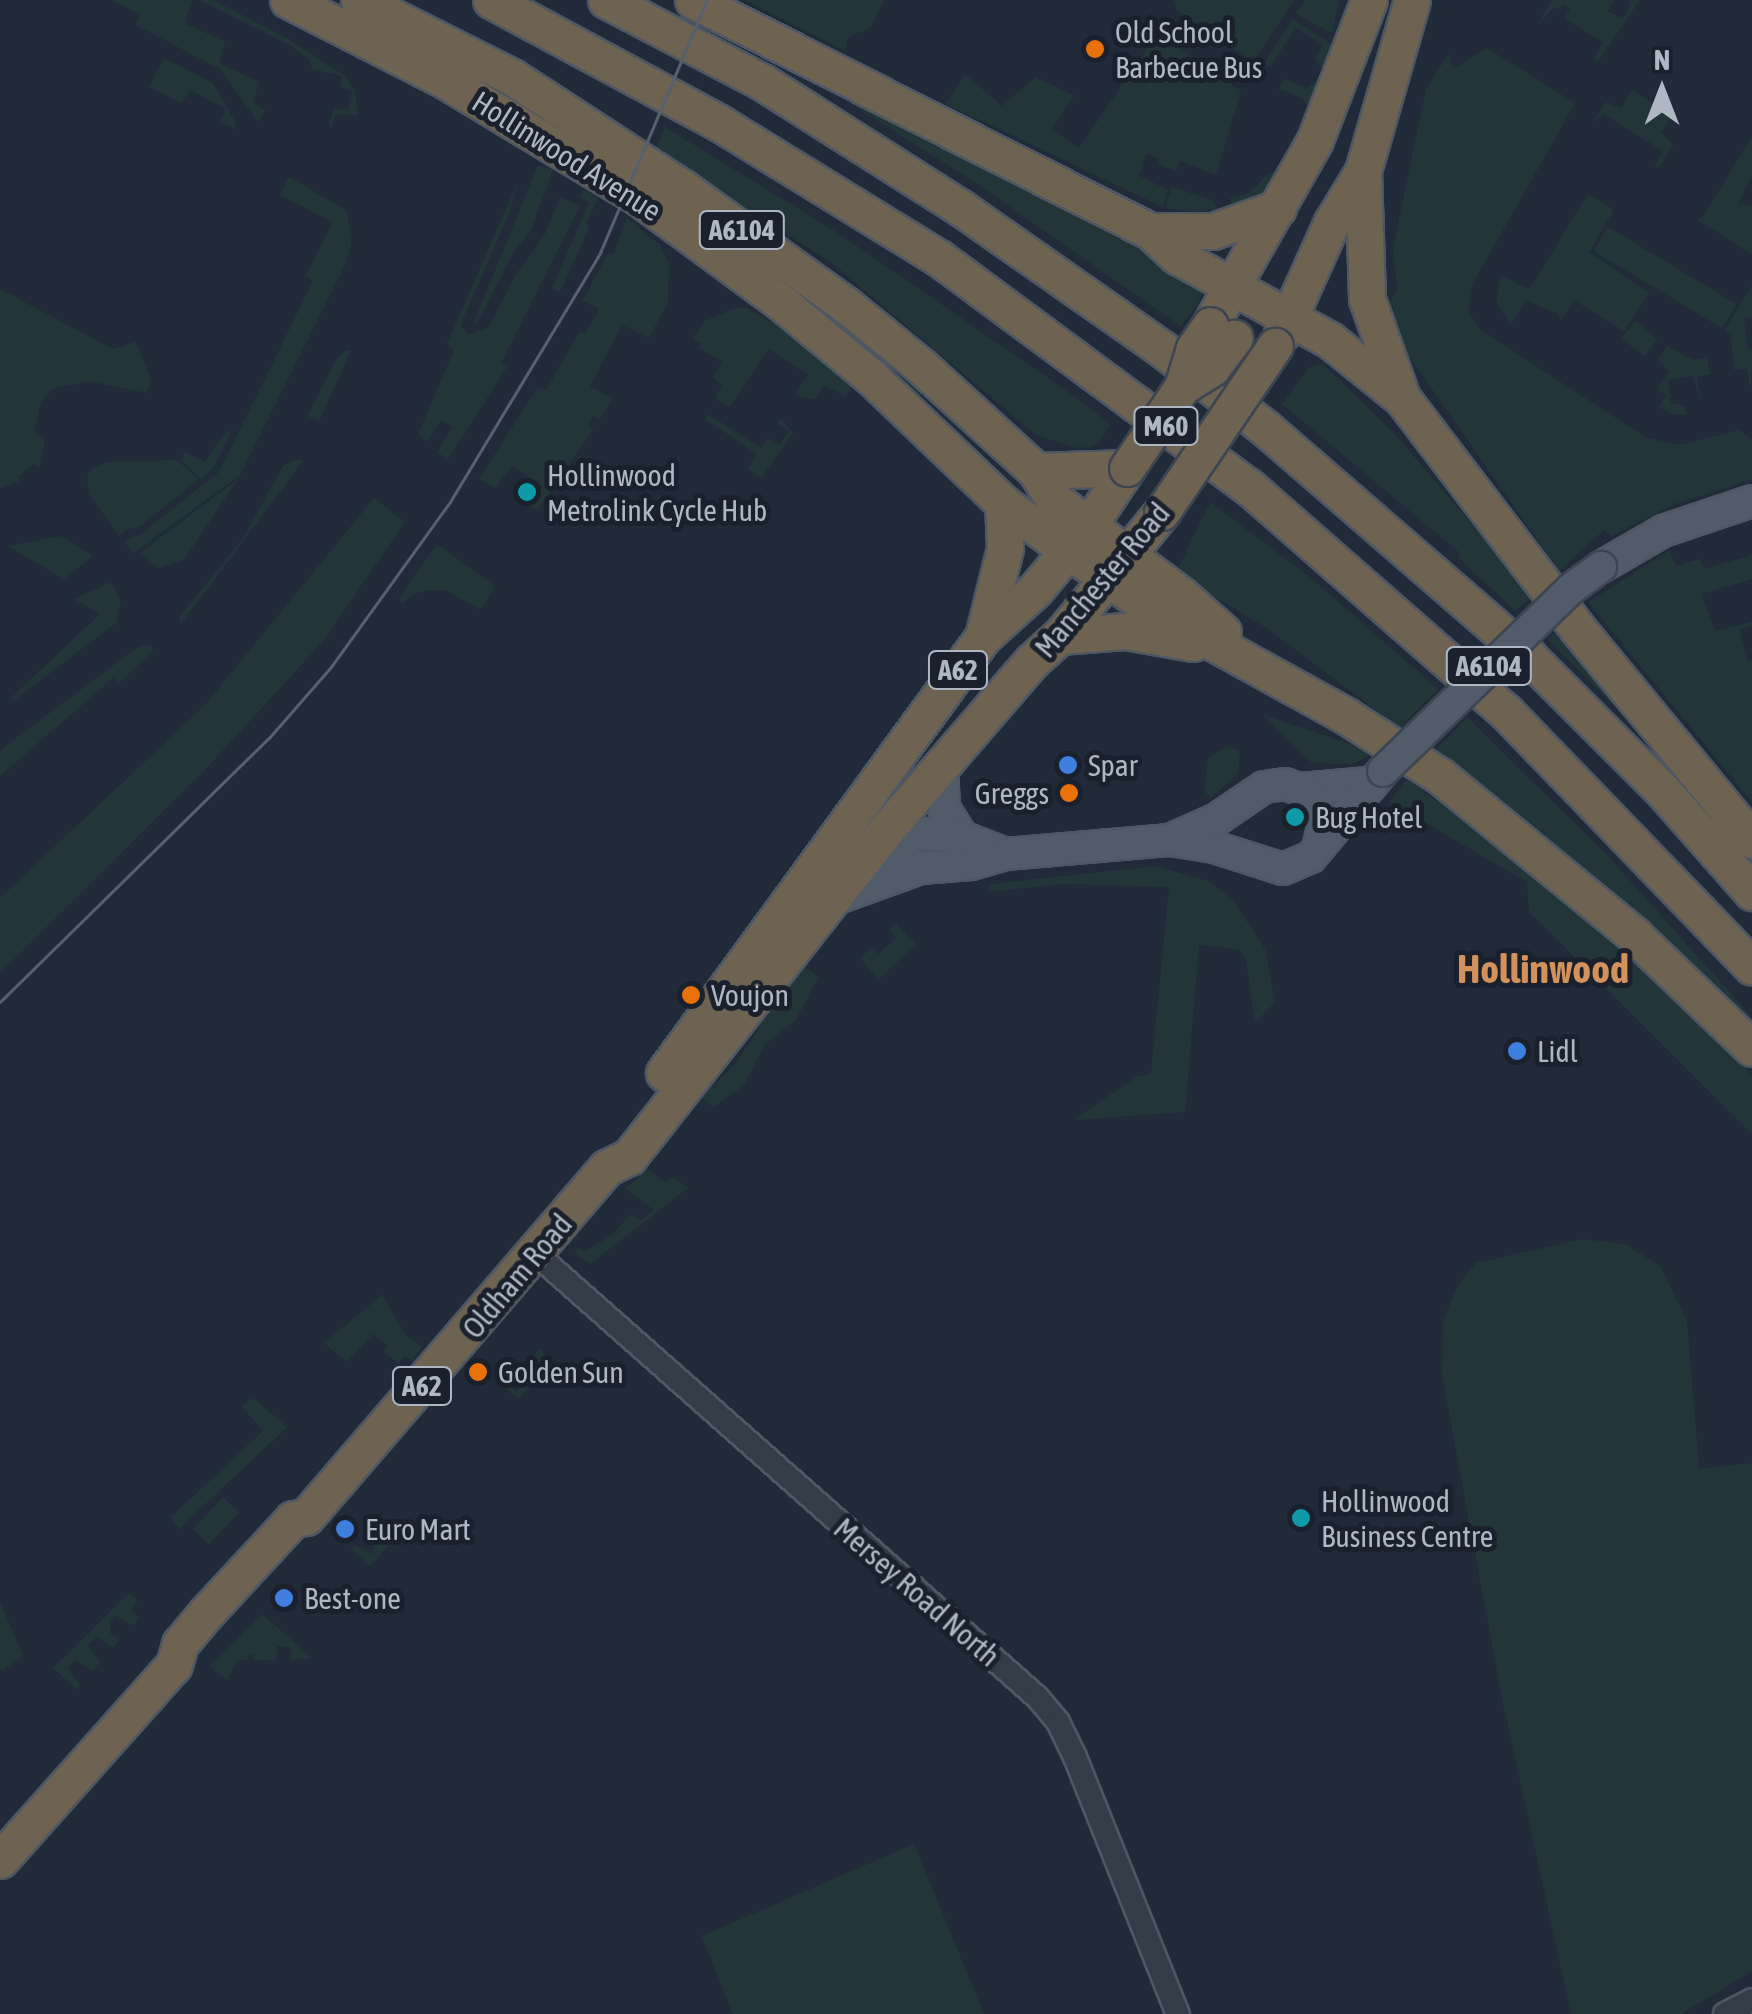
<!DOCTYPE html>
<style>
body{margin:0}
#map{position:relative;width:1752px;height:2014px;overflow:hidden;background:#212a38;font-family:"Asap Condensed",sans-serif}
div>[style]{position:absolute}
.green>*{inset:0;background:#223639;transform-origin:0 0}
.roads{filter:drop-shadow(2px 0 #4f5763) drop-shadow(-2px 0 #4f5763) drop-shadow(0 2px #4f5763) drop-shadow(0 -2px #4f5763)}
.minor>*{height:22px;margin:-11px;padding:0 11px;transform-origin:11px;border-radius:11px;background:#343c48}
.major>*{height:30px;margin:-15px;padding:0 15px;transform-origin:15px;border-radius:15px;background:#525b69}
.highway>*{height:35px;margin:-17.5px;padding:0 17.5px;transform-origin:17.5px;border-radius:17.5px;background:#6e6351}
.tram>*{height:2.5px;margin:-1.25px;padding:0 1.25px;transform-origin:1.25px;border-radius:1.25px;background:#56606f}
.bridges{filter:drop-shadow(2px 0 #3d4552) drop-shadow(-2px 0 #3d4552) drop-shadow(0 2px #3d4552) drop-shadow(0 -2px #3d4552)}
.major-bridge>*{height:30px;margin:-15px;padding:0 15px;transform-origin:15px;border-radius:15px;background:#525b69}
.highway-bridge>*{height:35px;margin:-17.5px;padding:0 17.5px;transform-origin:17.5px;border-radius:17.5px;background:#6e6351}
.dots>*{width:28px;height:28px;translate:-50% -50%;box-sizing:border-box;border:5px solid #1a212d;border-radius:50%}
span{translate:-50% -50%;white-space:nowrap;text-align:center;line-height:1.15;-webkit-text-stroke:10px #1a212d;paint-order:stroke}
.shield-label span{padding:2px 8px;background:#1a212d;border:2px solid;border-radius:8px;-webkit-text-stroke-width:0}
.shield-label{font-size:28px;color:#afb7c5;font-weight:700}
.poi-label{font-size:30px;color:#afb7c5}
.left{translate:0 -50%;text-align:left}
.right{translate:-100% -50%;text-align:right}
.street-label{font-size:30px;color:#afb7c5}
.district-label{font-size:40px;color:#d3915c;font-weight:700}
.north{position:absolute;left:1612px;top:40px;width:100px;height:100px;-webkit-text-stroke:8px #1a212d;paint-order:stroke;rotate:0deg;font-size:28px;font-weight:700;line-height:40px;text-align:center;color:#afb7c5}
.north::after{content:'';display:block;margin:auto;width:35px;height:45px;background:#afb7c5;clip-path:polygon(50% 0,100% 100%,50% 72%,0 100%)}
</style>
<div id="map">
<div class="green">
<div style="clip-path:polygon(112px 0,192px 0,185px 23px,225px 42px,219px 63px,259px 82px,253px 102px,265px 110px,258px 122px,220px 69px,136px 25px,140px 14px)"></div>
<div style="clip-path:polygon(200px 0,213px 0,288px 39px,344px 75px,355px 91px,358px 115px,335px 115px,332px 129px,329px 123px,334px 108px,348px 111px,352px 91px,340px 87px,342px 76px,312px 69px,310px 60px,288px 44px)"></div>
<div style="clip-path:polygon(745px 0,883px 0,884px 1px,870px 28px,848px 37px,845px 51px)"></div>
<div style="clip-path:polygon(1174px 0,1294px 0,1253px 62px,1177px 11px)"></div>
<div style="clip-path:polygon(1305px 0,1339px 0,1332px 34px,1296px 13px)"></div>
<div style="clip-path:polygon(1552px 0,1614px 0,1608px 11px,1619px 17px,1626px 16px,1630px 0,1640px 0,1598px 62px,1593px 59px,1603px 42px,1564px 18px,1570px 9px,1564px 5px,1551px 10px,1537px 26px)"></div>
<div style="clip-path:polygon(1292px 19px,1338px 48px,1331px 80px,1282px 176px,1257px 199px,1233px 211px,1230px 198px,1248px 193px,1269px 173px,1278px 171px,1309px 119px,1309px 109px,1302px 98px,1279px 89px,1284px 79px,1307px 88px,1326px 74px,1315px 59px,1323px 45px,1296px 28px,1271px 65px,1261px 69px)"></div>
<div style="clip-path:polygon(1154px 38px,1168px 40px,1241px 91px,1216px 175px,1180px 161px,1176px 171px,1158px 165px,1159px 158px,1146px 154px,1142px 171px,1136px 174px,1168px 190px,1163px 207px,946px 104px,965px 74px,1002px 106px,1036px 77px,1074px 96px,1051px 129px,1079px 148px)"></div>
<div style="clip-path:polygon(1487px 48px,1575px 103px,1473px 283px,1468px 311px,1479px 329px,1645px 437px,1679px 445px,1739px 430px,1752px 440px,1752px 480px,1675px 504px,1611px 536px,1604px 530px,1559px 571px,1402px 346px,1397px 347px,1383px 305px,1392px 300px,1397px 288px,1393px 248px,1426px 89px,1449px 53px,1453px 69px)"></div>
<div style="clip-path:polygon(164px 58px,213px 83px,235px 121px,236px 129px,220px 122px,226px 109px,190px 90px,182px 103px,149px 87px)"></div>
<div style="clip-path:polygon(1632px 90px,1672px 116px,1661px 133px,1673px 144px,1659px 168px,1655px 166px,1663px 151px,1603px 114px,1592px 124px,1606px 102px,1621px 108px)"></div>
<div style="clip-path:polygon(846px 93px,1180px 271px,1204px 289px,1197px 306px,1180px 326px,979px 185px,848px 102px)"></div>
<div style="clip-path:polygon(665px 127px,838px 233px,1074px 396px,1110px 424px,1101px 439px,1091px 447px,1077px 448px,1036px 435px,832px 263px,655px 151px)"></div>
<div style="clip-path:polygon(1752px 137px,1752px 175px,1738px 204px,1752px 206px,1752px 254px,1696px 219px,1702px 218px)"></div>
<div style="clip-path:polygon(538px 165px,553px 170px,531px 230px,513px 253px,478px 322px,473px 324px)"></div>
<div style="clip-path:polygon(289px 177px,346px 210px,352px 239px,347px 261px,240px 475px,133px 553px,124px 541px,141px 534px,219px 472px,313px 281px,306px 276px,333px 222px,280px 195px)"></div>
<div style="clip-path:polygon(518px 181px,510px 212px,463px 319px,461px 326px,468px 335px,489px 327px,516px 274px,544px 236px,560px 197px,580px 206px,501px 363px,507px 367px,448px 459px,437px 452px,453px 427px,441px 420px,427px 441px,418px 435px,454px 350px,447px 344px)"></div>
<div style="clip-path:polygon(1172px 187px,1214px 201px,1216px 209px,1193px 212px,1165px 208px)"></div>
<div style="clip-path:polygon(583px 189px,598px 198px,586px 224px,590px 226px,560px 292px,552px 288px,589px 203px,580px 197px)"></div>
<div style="clip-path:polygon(1588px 194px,1614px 210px,1589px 252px,1649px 293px,1624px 331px,1574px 300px,1560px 321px,1558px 314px,1526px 300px,1511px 324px,1497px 303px,1499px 281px,1502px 275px,1529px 290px)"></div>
<div style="clip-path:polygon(627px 218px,660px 245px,669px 264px,668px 301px,649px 338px,622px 325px,590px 386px,612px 399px,600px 419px,593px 416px,588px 426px,593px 429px,537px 511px,530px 506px,543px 486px,512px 466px,495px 488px,479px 479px,538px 387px,546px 390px,580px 332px,585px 334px,599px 309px,583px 300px,608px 253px,614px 253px)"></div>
<div style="left:1608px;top:227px;width:150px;height:28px;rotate:31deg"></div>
<div style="clip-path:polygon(785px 275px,851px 328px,925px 392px,915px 400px,776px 286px)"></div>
<div style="clip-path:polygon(1752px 286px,1752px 317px,1744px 319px,1748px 349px,1752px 349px,1751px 392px,1747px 369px,1734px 370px,1731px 335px,1724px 331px)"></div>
<div style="clip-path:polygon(0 289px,113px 349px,136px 342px,151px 380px,147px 393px,88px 381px,52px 389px,41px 402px,34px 432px,45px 441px,39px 468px,34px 464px,19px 476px,20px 481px,0 488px)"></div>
<div style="clip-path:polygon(735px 308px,747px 308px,780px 327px,852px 385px,846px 397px,824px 385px,815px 400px,795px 395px,808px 374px,768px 349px,730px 407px,715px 398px,722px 384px,713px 378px,722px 361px,698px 348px,702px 344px,693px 339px,705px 321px)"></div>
<div style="left:1635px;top:321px;width:29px;height:22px;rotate:38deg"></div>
<div style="clip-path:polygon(1667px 346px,1693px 360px,1707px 358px,1710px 374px,1697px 377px,1701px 402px,1693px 376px,1668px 380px,1671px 403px,1685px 406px,1686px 415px,1672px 414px,1659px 407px,1666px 395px,1657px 390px,1669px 371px,1658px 360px)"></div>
<div style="clip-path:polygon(347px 350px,351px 351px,319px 421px,307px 416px,338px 356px)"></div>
<div style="clip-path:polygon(1322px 363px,1395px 434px,1533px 596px,1515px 611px,1458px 557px,1460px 553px,1282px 404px,1309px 368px)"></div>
<div style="clip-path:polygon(708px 414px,761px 448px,768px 438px,780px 445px,789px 431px,777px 423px,780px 418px,793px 433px,761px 478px,748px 469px,757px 454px,705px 419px)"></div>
<div style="clip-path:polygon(227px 430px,231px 433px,214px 467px,201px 479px,181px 460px,185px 452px,205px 462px)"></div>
<div style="clip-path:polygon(298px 459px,303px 461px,181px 624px,179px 617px,242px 540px,283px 466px)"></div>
<div style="clip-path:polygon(177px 460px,198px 480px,139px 527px,126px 529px,119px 536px,89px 494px,87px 476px,92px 468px,107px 462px)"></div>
<div style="clip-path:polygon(238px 479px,184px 560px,159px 568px,139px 554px)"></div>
<div style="clip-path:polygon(374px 498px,405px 522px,323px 641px,204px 771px,0 973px,0 898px,205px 705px)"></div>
<div style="clip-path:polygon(1210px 502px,1310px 577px,1438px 689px,1400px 728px,1265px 627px,1187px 580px,1179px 567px)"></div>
<div style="clip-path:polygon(61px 536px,93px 556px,64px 579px,7px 546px)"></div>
<div style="clip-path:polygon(437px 544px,495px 586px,484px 605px,479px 609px,445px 590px,429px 590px,413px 594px,402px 604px,399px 598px)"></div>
<div style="clip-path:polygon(1670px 550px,1676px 566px,1700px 559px,1704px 569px,1752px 555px,1752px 579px,1702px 594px,1715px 631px,1752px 622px,1752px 626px,1739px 630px,1748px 661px,1752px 661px,1752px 802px,1588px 602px)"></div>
<div style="clip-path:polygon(111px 582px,121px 602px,116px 623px,13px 701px,11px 698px,100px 614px,74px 599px)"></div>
<div style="clip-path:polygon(1561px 626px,1656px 747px,1547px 639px)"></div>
<div style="clip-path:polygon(149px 645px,154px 650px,119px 683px,113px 678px,0 776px,0 751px,4px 747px,139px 646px)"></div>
<div style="clip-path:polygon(1263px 715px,1347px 743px,1371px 754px,1353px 764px,1312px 763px)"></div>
<div style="clip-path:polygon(1467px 717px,1608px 856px,1752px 1017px,1752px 1031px,1433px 753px)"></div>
<div style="clip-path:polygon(1229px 746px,1240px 752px,1238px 773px,1211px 798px,1204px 791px,1208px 758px)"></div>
<div style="clip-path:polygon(1406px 779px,1479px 831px,1628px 953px,1725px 1047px,1752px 1075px,1752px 1134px,1529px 912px,1527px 882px,1424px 822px,1396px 816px,1389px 804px)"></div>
<div style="clip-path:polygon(1155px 866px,1208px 881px,1232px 899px,1265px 949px,1275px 1002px,1255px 1023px,1246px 960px,1239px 949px,1199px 945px,1185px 1112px,1073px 1120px,1136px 1077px,1151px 1073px,1169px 887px,1063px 884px,988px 892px,990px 884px)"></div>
<div style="clip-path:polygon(896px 923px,916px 944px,878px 980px,860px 958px,871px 948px,878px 954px,896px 938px,889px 929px)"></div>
<div style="clip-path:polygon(802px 964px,818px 977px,796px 1020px,765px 1044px,744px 1085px,713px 1107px,701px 1097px,736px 1063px)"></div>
<div style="clip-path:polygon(644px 1166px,666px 1183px,672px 1177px,688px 1188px,590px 1264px,574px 1253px,578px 1248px,584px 1252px,612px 1235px,631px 1214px,641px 1220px,654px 1210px,624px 1188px,638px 1179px)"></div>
<div style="clip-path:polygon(1583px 1239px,1625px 1244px,1660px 1266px,1687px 1321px,1699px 1469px,1752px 1463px,1752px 1971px,1681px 2014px,1571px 2014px,1502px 1698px,1442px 1375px,1443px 1321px,1458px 1285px,1476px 1263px)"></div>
<div style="clip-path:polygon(382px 1295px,404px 1333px,422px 1347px,412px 1361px,405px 1356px,398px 1363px,384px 1352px,388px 1346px,373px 1334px,347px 1362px,324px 1343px)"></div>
<div style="clip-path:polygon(539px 1349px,552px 1360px,519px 1399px,504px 1387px,507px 1383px,516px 1391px,526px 1379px,518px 1372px)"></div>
<div style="clip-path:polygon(253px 1398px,287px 1427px,179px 1529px,171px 1517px,263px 1431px,241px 1406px)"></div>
<div style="left:223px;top:1497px;width:22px;height:44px;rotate:43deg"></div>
<div style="clip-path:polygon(372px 1526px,380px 1532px,385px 1526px,397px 1536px,370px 1566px,351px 1549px,354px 1545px,372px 1554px,374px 1542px,366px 1534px)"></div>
<div style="clip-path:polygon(129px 1593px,138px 1601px,131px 1610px,139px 1618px,132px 1626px,116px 1615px,111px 1619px,110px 1633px,119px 1640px,113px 1647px,96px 1637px,88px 1645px,100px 1662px,93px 1671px,76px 1660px,68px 1668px,80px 1685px,76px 1689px,53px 1668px)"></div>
<div style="clip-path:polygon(0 1601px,23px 1656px,2px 1671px,0 1668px)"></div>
<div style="clip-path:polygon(262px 1614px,312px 1658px,291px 1660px,291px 1647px,277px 1646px,276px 1661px,253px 1660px,253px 1655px,248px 1655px,247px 1660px,238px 1660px,227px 1680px,209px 1666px)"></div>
<div style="clip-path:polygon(914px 1844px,984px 2014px,733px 2014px,702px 1936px)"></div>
</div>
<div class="roads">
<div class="minor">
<div style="left:536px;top:1254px;width:670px;rotate:41.49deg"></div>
<div style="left:1038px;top:1698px;width:31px;rotate:50deg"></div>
<div style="left:1058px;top:1722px;width:39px;rotate:64deg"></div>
<div style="left:1075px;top:1757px;width:277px;rotate:68.2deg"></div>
<div style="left:1725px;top:2014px;width:30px;rotate:-27deg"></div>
</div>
<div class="major">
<div style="left:1601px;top:567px;width:72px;rotate:-30.1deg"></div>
<div style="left:1663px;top:531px;width:94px;rotate:-18.6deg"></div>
<div style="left:942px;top:767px;width:41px;rotate:87.2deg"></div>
<div style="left:944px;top:808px;width:34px;rotate:58deg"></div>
<div style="left:1301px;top:789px;width:68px;rotate:-5deg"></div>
<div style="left:874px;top:810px;width:47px;rotate:29.3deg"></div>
<div style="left:915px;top:833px;width:47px;rotate:4.9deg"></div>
<div style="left:962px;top:837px;width:47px;rotate:21.1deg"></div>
<div style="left:855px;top:835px;width:74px;rotate:26.6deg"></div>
<div style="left:921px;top:868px;width:50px;rotate:-4.6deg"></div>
<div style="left:971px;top:864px;width:36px;rotate:-16deg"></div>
<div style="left:1006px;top:854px;width:165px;rotate:-4.9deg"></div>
<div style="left:1170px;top:840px;width:45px;rotate:9deg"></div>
<div style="left:1214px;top:847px;width:72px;rotate:17.7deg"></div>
<div style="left:1283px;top:869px;width:30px;rotate:-23deg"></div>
<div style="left:1311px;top:857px;width:112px;rotate:-50.1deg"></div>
<div style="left:1170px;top:840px;width:51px;rotate:-24.1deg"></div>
<div style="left:1217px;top:819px;width:57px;rotate:-34.2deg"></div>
<div style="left:1264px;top:787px;width:21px;rotate:-8deg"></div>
<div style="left:1285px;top:784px;width:25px;rotate:21deg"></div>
<div style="left:1308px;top:793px;width:15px;rotate:53deg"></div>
<div style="left:1317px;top:805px;width:23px;rotate:75deg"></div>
<div style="left:1323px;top:827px;width:18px;rotate:103deg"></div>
<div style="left:827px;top:902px;width:100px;rotate:-19.9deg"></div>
</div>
<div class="highway">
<div style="left:288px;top:0;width:180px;rotate:27.1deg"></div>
<div style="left:448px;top:82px;width:222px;rotate:31.2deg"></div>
<div style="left:638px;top:197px;width:180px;rotate:36.4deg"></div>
<div style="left:783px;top:304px;width:113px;rotate:39.6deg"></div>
<div style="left:870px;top:376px;width:184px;rotate:43.7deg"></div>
<div style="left:1003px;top:503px;width:79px;rotate:36.3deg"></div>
<div style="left:1067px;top:550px;width:98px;rotate:35deg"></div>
<div style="left:1147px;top:606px;width:227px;rotate:28.9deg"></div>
<div style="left:1346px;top:716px;width:112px;rotate:32.6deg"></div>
<div style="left:1440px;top:776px;width:251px;rotate:39.3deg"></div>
<div style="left:1634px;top:935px;width:163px;rotate:43.8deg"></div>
<div style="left:359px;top:0;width:171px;rotate:26.7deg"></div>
<div style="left:512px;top:77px;width:204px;rotate:33deg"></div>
<div style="left:683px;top:188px;width:201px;rotate:35.7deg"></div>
<div style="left:846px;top:305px;width:97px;rotate:39.1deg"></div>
<div style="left:921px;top:366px;width:156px;rotate:42.4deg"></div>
<div style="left:1036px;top:471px;width:31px;rotate:59deg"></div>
<div style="left:1052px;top:498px;width:161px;rotate:36.9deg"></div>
<div style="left:1181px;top:595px;width:56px;rotate:41.4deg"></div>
<div style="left:491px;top:0;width:261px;rotate:28.3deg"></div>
<div style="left:721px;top:124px;width:256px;rotate:31.6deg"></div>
<div style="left:939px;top:258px;width:385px;rotate:36.5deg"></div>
<div style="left:1249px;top:487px;width:342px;rotate:41.2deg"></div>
<div style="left:1506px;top:712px;width:354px;rotate:46deg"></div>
<div style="left:606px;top:0;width:178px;rotate:27.7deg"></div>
<div style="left:764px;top:83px;width:233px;rotate:32.4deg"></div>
<div style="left:961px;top:208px;width:246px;rotate:35deg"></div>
<div style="left:1162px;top:349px;width:128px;rotate:37.4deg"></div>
<div style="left:1264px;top:427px;width:349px;rotate:40.9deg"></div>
<div style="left:1528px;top:656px;width:191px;rotate:45deg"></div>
<div style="left:1663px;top:791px;width:135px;rotate:48.6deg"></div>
<div style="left:693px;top:0;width:512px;rotate:26.82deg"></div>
<div style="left:1150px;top:231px;width:37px;rotate:43deg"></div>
<div style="left:1177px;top:256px;width:175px;rotate:28.8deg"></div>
<div style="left:1330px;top:340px;width:92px;rotate:38.9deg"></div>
<div style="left:1402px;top:398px;width:289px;rotate:52.7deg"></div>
<div style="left:1577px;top:628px;width:275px;rotate:50.5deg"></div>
<div style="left:1363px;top:171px;width:128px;rotate:88.2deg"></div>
<div style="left:1367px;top:299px;width:105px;rotate:70.5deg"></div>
<div style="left:1150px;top:231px;width:63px"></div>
<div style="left:1213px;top:231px;width:69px;rotate:-19.5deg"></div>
<div style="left:1210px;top:325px;width:213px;rotate:-60.4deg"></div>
<div style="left:1315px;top:140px;width:150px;rotate:-68.9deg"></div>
<div style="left:1282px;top:333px;width:122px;rotate:-65.8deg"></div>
<div style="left:1332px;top:222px;width:60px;rotate:-58.7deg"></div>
<div style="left:1363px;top:171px;width:178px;rotate:-74deg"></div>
<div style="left:1036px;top:471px;width:91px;rotate:-1.9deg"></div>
<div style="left:1060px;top:636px;width:65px;rotate:-4.4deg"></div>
<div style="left:1125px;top:631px;width:69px;rotate:10deg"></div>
<div style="left:983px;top:637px;width:92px;rotate:-76.1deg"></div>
<div style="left:1005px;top:548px;width:45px;rotate:-92.5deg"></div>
<div style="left:664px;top:1073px;width:540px;rotate:-53.81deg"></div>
<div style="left:983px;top:637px;width:70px;rotate:-42.1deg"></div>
<div style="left:1035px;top:590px;width:85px;rotate:-50.3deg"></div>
<div style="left:1089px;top:525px;width:69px;rotate:-56.3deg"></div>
<div style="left:0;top:1860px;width:261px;rotate:-48.3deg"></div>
<div style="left:174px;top:1665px;width:22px;rotate:-74deg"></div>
<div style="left:180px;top:1644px;width:40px;rotate:-50deg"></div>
<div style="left:206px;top:1613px;width:128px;rotate:-47.2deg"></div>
<div style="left:293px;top:1519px;width:13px;rotate:-9deg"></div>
<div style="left:306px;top:1517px;width:460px;rotate:-49.3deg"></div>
<div style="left:606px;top:1168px;width:25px;rotate:-26deg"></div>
<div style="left:629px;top:1157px;width:425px;rotate:-51.8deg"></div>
<div style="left:892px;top:823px;width:214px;rotate:-49.2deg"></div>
<div style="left:1032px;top:661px;width:38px;rotate:-42deg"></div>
<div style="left:1060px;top:636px;width:161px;rotate:-50.6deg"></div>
</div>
</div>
<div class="tram">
<div style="left:0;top:1002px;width:377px;rotate:-44.5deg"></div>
<div style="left:269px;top:738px;width:94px;rotate:-48.9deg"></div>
<div style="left:331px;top:667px;width:203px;rotate:-54.2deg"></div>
<div style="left:450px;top:502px;width:291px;rotate:-58.9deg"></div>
<div style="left:600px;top:253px;width:275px;rotate:-67.1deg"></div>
</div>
<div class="bridges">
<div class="major-bridge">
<div style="left:1383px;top:771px;width:263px;rotate:-44.1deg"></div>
<div style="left:1572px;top:588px;width:36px;rotate:-36deg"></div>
</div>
<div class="highway-bridge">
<div style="left:1182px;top:387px;width:36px;rotate:-32deg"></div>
<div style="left:1212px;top:368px;width:38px;rotate:-53deg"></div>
<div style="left:1127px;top:468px;width:98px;rotate:-55.8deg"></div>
<div style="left:1182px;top:387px;width:41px;rotate:-72.9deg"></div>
<div style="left:1194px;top:348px;width:28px;rotate:-55deg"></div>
<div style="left:1162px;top:512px;width:201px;rotate:-55.8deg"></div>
</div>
</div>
<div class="dots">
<div style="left:1095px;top:49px;background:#e8710a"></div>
<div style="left:527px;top:492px;background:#0f9aa8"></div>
<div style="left:1068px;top:765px;background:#3f7fe0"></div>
<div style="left:1069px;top:793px;background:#e8710a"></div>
<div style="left:1295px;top:817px;background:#0f9aa8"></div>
<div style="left:691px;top:995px;background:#e8710a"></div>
<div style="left:1517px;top:1051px;background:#3f7fe0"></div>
<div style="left:478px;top:1372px;background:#e8710a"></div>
<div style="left:1301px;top:1518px;background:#0f9aa8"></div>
<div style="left:345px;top:1529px;background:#3f7fe0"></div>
<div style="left:284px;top:1598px;background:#3f7fe0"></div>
</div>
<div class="shield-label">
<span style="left:742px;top:230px">A6104</span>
<span style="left:1166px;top:426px">M60</span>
<span style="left:1489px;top:666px">A6104</span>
<span style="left:958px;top:670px">A62</span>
<span style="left:422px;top:1386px">A62</span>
</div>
<div class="poi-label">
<span class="left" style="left:1115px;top:49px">Old School<br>Barbecue Bus</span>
<span class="left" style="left:547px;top:492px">Hollinwood<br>Metrolink Cycle Hub</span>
<span class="left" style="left:1088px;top:765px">Spar</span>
<span class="right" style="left:1049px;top:793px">Greggs</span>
<span class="left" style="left:1315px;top:817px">Bug Hotel</span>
<span class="left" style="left:711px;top:995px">Voujon</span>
<span class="left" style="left:1537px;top:1051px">Lidl</span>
<span class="left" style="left:498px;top:1372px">Golden Sun</span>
<span class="left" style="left:1321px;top:1518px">Hollinwood<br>Business Centre</span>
<span class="left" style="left:365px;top:1529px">Euro Mart</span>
<span class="left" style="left:304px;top:1598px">Best-one</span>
</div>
<div class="street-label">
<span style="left:567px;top:156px;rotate:32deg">Hollinwood Avenue</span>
<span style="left:1102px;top:580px;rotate:-50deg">Manchester Road</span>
<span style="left:517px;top:1276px;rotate:-50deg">Oldham Road</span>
<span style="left:917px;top:1592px;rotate:41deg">Mersey Road North</span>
</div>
<div class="district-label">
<span style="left:1543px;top:969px">Hollinwood</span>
</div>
<div class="north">N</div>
</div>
